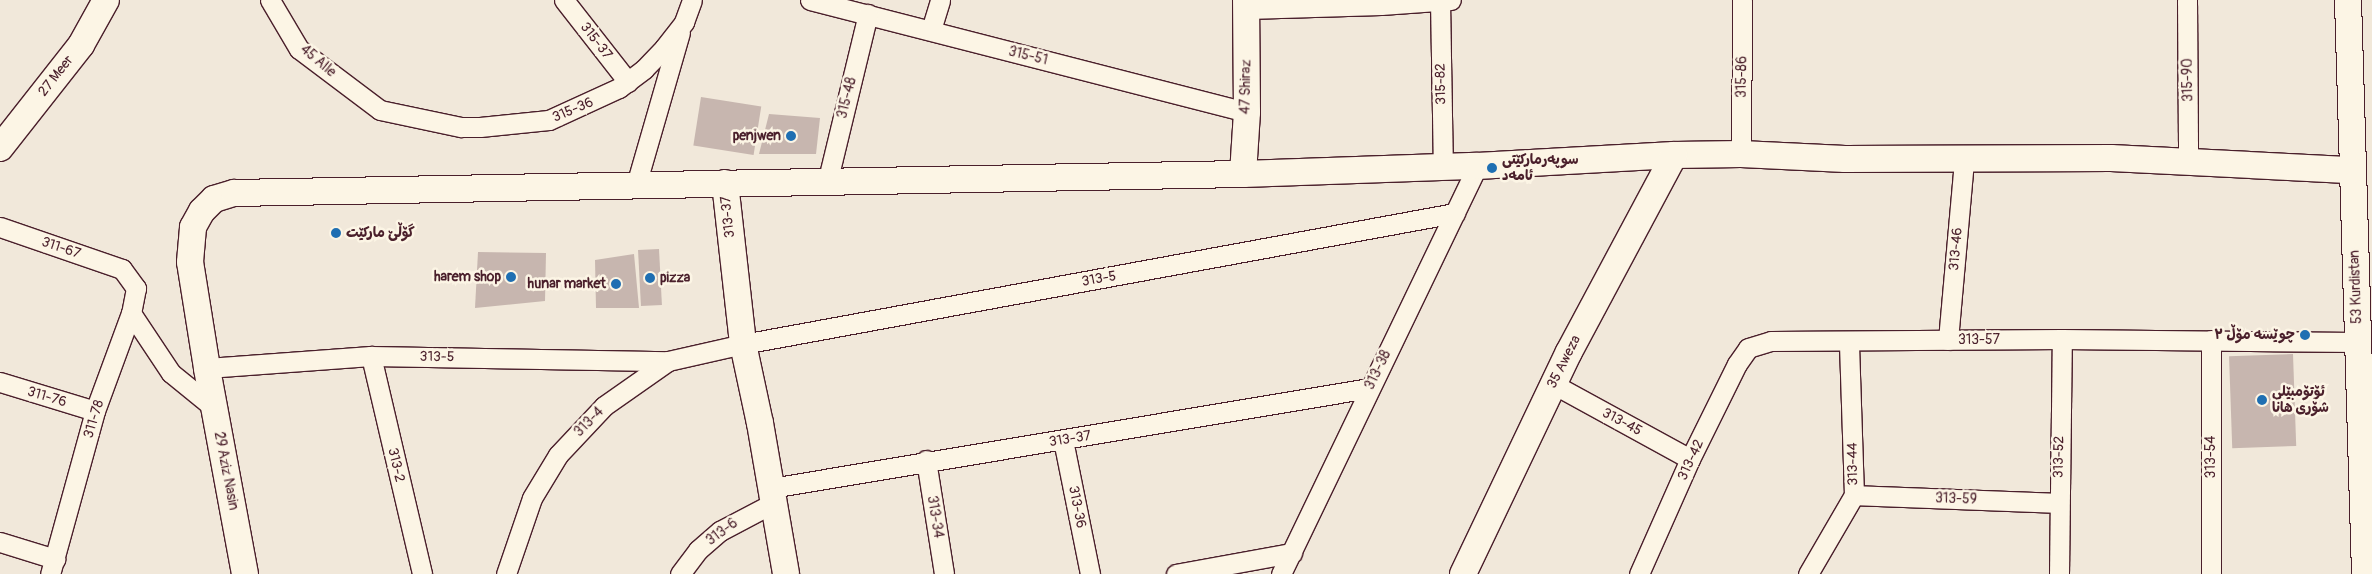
<!DOCTYPE html>
<meta charset="utf-8">
<style>
body{margin:0}
#map{position:relative;width:2372px;height:574px;overflow:hidden;background:#f1e8da;font-family:Pangolin,"Playpen Sans Arabic",sans-serif}
div>[style]{position:absolute}
.building>*{inset:0;background:#c7b6af;transform-origin:0 0}
.roads{filter:drop-shadow(1px 0 #4a1f2b) drop-shadow(-1px 0 #4a1f2b) drop-shadow(0 1px #4a1f2b) drop-shadow(0 -1px #4a1f2b)}
.street>*{height:19px;margin:-9.5px;padding:0 9.5px;transform-origin:9.5px;border-radius:9.5px;background:#fcf5e5}
.secondary>*{height:26px;margin:-13px;padding:0 13px;transform-origin:13px;border-radius:13px;background:#fcf5e5}
.dots>*{width:14px;height:14px;translate:-50% -50%;box-sizing:border-box;border:2px solid #fcf5e5;border-radius:50%}
span{translate:-50% -50%;white-space:nowrap;text-align:center;line-height:1.15;-webkit-text-stroke:5px #fcf5e5;paint-order:stroke}
.street-label{font-size:14px;color:#4a1f2b}
.poi-label{font-size:14px;color:#4a1f2b;font-weight:700}
.right{translate:-100% -50%;text-align:right}
.left{translate:0 -50%;text-align:left}
</style>
<div id="map">
<div class="building">
<div style="left:701px;top:97px;width:61px;height:49px;rotate:9deg"></div>
<div style="clip-path:polygon(769px 114px,820px 118px,816px 154px,759px 154px)"></div>
<div style="left:659px;top:249px;width:56px;height:21px;rotate:87deg"></div>
<div style="clip-path:polygon(478px 252px,546px 253px,545px 301px,475px 308px)"></div>
<div style="clip-path:polygon(634px 254px,639px 308px,596px 308px,595px 260px)"></div>
<div style="left:2293px;top:354px;width:92px;height:64px;rotate:88deg"></div>
</div>
<div class="roads">
<div class="street">
<div style="left:270px;top:0;width:57px;rotate:59.4deg"></div>
<div style="left:299px;top:49px;width:101px;rotate:37deg"></div>
<div style="left:380px;top:110px;width:83px;rotate:11.9deg"></div>
<div style="left:461px;top:127px;width:19px"></div>
<div style="left:480px;top:127px;width:69px;rotate:-5.8deg"></div>
<div style="left:549px;top:120px;width:77px;rotate:-24.6deg"></div>
<div style="left:619px;top:88px;width:31px;rotate:-37deg"></div>
<div style="left:644px;top:69px;width:29px;rotate:-46deg"></div>
<div style="left:664px;top:48px;width:33px;rotate:-52deg"></div>
<div style="left:684px;top:22px;width:23px;rotate:-70deg"></div>
<div style="left:564px;top:0;width:104px;rotate:52deg"></div>
<div style="left:810px;top:0;width:451px;rotate:14.4deg"></div>
<div style="left:1440px;top:0;width:168px;rotate:89deg"></div>
<div style="left:2187px;top:0;width:161px;rotate:89.6deg"></div>
<div style="left:1247px;top:9px;width:134px;rotate:-1.7deg"></div>
<div style="left:1381px;top:5px;width:70px;rotate:-4.1deg"></div>
<div style="left:931px;top:30px;width:31px;rotate:-73deg"></div>
<div style="left:1741px;top:154px;width:154px;rotate:-89.6deg"></div>
<div style="left:827px;top:183px;width:174px;rotate:-76.4deg"></div>
<div style="left:636px;top:185px;width:158px;rotate:-73.9deg"></div>
<div style="left:0;top:227px;width:129px;rotate:19deg"></div>
<div style="left:122px;top:269px;width:24px;rotate:54deg"></div>
<div style="left:136px;top:288px;width:25px;rotate:101deg"></div>
<div style="left:131px;top:313px;width:104px;rotate:110.2deg"></div>
<div style="left:95px;top:411px;width:169px;rotate:105.4deg"></div>
<div style="left:131px;top:313px;width:72px;rotate:56.3deg"></div>
<div style="left:171px;top:373px;width:55px;rotate:39.1deg"></div>
<div style="left:1948px;top:340px;width:182px;rotate:-84.9deg"></div>
<div style="left:371px;top:356px;width:224px;rotate:76.8deg"></div>
<div style="left:207px;top:368px;width:164px;rotate:-4.2deg"></div>
<div style="left:371px;top:356px;width:297px;rotate:1deg"></div>
<div style="left:0;top:382px;width:99px;rotate:17deg"></div>
<div style="left:1553px;top:384px;width:156px;rotate:28.7deg"></div>
<div style="left:1063px;top:440px;width:137px;rotate:78.6deg"></div>
<div style="left:926px;top:460px;width:115px;rotate:81deg"></div>
<div style="left:771px;top:488px;width:606px;rotate:-9.49deg"></div>
<div style="left:1854px;top:495px;width:204px;rotate:2.2deg"></div>
<div style="left:0;top:542px;width:58px;rotate:17.2deg"></div>
<div style="left:506px;top:574px;width:80px;rotate:-71.1deg"></div>
<div style="left:532px;top:498px;width:50px;rotate:-58.8deg"></div>
<div style="left:558px;top:455px;width:67px;rotate:-46.8deg"></div>
<div style="left:604px;top:406px;width:78px;rotate:-35.1deg"></div>
<div style="left:668px;top:361px;width:77px;rotate:-12.8deg"></div>
<div style="left:743px;top:344px;width:724px;rotate:-10.43deg"></div>
<div style="left:680px;top:574px;width:30px;rotate:-53deg"></div>
<div style="left:698px;top:550px;width:29px;rotate:-41deg"></div>
<div style="left:720px;top:531px;width:62px;rotate:-27.8deg"></div>
<div style="left:1176px;top:574px;width:118px;rotate:-10.3deg"></div>
<div style="left:1281px;top:574px;width:453px;rotate:-64.3deg"></div>
<div style="left:1639px;top:574px;width:126px;rotate:-66.1deg"></div>
<div style="left:1690px;top:459px;width:106px;rotate:-63.7deg"></div>
<div style="left:1737px;top:364px;width:19px;rotate:-55deg"></div>
<div style="left:1748px;top:348px;width:24px;rotate:-17deg"></div>
<div style="left:1771px;top:341px;width:291px;rotate:-0.4deg"></div>
<div style="left:2062px;top:339px;width:295px;rotate:0.6deg"></div>
<div style="left:1808px;top:574px;width:91px;rotate:-59.8deg"></div>
<div style="left:1854px;top:495px;width:154px;rotate:-91.9deg"></div>
<div style="left:2059px;top:574px;width:235px;rotate:-89.3deg"></div>
<div style="left:2211px;top:574px;width:234px;rotate:-90deg"></div>
</div>
<div class="secondary">
<div style="left:2348px;top:0;width:574px;rotate:88.3deg"></div>
<div style="left:0;top:148px;width:131px;rotate:-51.8deg"></div>
<div style="left:81px;top:45px;width:51px;rotate:-60.9deg"></div>
<div style="left:1243px;top:174px;width:62px;rotate:-86.3deg"></div>
<div style="left:1247px;top:112px;width:112px;rotate:-90.5deg"></div>
<div style="left:725px;top:183px;width:162px;rotate:83.6deg"></div>
<div style="left:743px;top:344px;width:81px;rotate:77.9deg"></div>
<div style="left:760px;top:423px;width:153px;rotate:80.2deg"></div>
<div style="left:245px;top:574px;width:209px;rotate:-100.5deg"></div>
<div style="left:207px;top:368px;width:107px;rotate:-99.1deg"></div>
<div style="left:190px;top:262px;width:35px;rotate:-85deg"></div>
<div style="left:193px;top:227px;width:18px;rotate:-61deg"></div>
<div style="left:202px;top:211px;width:17px;rotate:-45deg"></div>
<div style="left:214px;top:199px;width:21px;rotate:-17deg"></div>
<div style="left:234px;top:193px;width:1009px;rotate:-1.08deg"></div>
<div style="left:1243px;top:174px;width:234px;rotate:-2deg"></div>
<div style="left:1477px;top:166px;width:197px;rotate:-3.2deg"></div>
<div style="left:1674px;top:155px;width:67px;rotate:-0.9deg"></div>
<div style="left:1741px;top:154px;width:104px;rotate:2.8deg"></div>
<div style="left:1845px;top:159px;width:266px;rotate:-0.2deg"></div>
<div style="left:2111px;top:158px;width:241px;rotate:2.9deg"></div>
<div style="left:1463px;top:574px;width:246px;rotate:-64.5deg"></div>
<div style="left:1569px;top:352px;width:223px;rotate:-61.9deg"></div>
</div>
</div>
<div class="dots">
<div style="left:791px;top:136px;background:#1f6fb2"></div>
<div style="left:1492px;top:168px;background:#1f6fb2"></div>
<div style="left:336px;top:233px;background:#1f6fb2"></div>
<div style="left:511px;top:277px;background:#1f6fb2"></div>
<div style="left:650px;top:278px;background:#1f6fb2"></div>
<div style="left:616px;top:284px;background:#1f6fb2"></div>
<div style="left:2305px;top:335px;background:#1f6fb2"></div>
<div style="left:2262px;top:400px;background:#1f6fb2"></div>
</div>
<div class="street-label">
<span style="left:596px;top:41px;rotate:52deg">315-37</span>
<span style="left:1028px;top:56px;rotate:14deg">315-51</span>
<span style="left:318px;top:61px;rotate:40deg">45 Alle</span>
<span style="left:56px;top:76px;rotate:-52deg">27 Meer</span>
<span style="left:1742px;top:77px;rotate:-89deg">315-86</span>
<span style="left:2188px;top:80px;rotate:-91deg">315-90</span>
<span style="left:1441px;top:84px;rotate:-91deg">315-82</span>
<span style="left:1246px;top:87px;rotate:-89deg">47 Shiraz</span>
<span style="left:847px;top:98px;rotate:-76deg">315-48</span>
<span style="left:573px;top:110px;rotate:-23deg">315-36</span>
<span style="left:728px;top:217px;rotate:-96deg">313-37</span>
<span style="left:61px;top:248px;rotate:19deg">311-67</span>
<span style="left:1956px;top:249px;rotate:-85deg">313-46</span>
<span style="left:1099px;top:279px;rotate:-10deg">313-5</span>
<span style="left:2356px;top:287px;rotate:-92deg">53 Kurdistan</span>
<span style="left:1979px;top:340px">313-57</span>
<span style="left:437px;top:357px;rotate:1deg">313-5</span>
<span style="left:1564px;top:362px;rotate:-63deg">35 Aweza</span>
<span style="left:1378px;top:370px;rotate:-64deg">313-38</span>
<span style="left:47px;top:397px;rotate:17deg">311-76</span>
<span style="left:94px;top:419px;rotate:-73deg">311-78</span>
<span style="left:589px;top:422px;rotate:-45deg">313-4</span>
<span style="left:1622px;top:422px;rotate:28deg">313-45</span>
<span style="left:1070px;top:439px;rotate:-9deg">313-37</span>
<span style="left:2059px;top:457px;rotate:-89deg">313-52</span>
<span style="left:2211px;top:457px;rotate:-90deg">313-54</span>
<span style="left:1691px;top:460px;rotate:-65deg">313-42</span>
<span style="left:1853px;top:464px;rotate:-91deg">313-44</span>
<span style="left:396px;top:465px;rotate:77deg">313-2</span>
<span style="left:226px;top:471px;rotate:79deg">29 Aziz Nasin</span>
<span style="left:1956px;top:499px;rotate:2deg">313-59</span>
<span style="left:1077px;top:507px;rotate:79deg">313-36</span>
<span style="left:935px;top:517px;rotate:81deg">313-34</span>
<span style="left:722px;top:532px;rotate:-36deg">313-6</span>
</div>
<div class="poi-label">
<span class="right" style="left:781px;top:136px">penjwen</span>
<span class="left" style="left:1502px;top:168px">سوپەرمارکێتی<br>ئامەد</span>
<span class="left" style="left:346px;top:233px">گۆڵێ مارکێت</span>
<span class="right" style="left:501px;top:277px">harem shop</span>
<span class="left" style="left:660px;top:278px">pizza</span>
<span class="right" style="left:606px;top:284px">hunar market</span>
<span class="right" style="left:2295px;top:335px">چوێسە مۆڵ ۲</span>
<span class="left" style="left:2272px;top:400px">ئۆتۆمبێلی<br>شۆری هانا</span>
</div>
</div>
